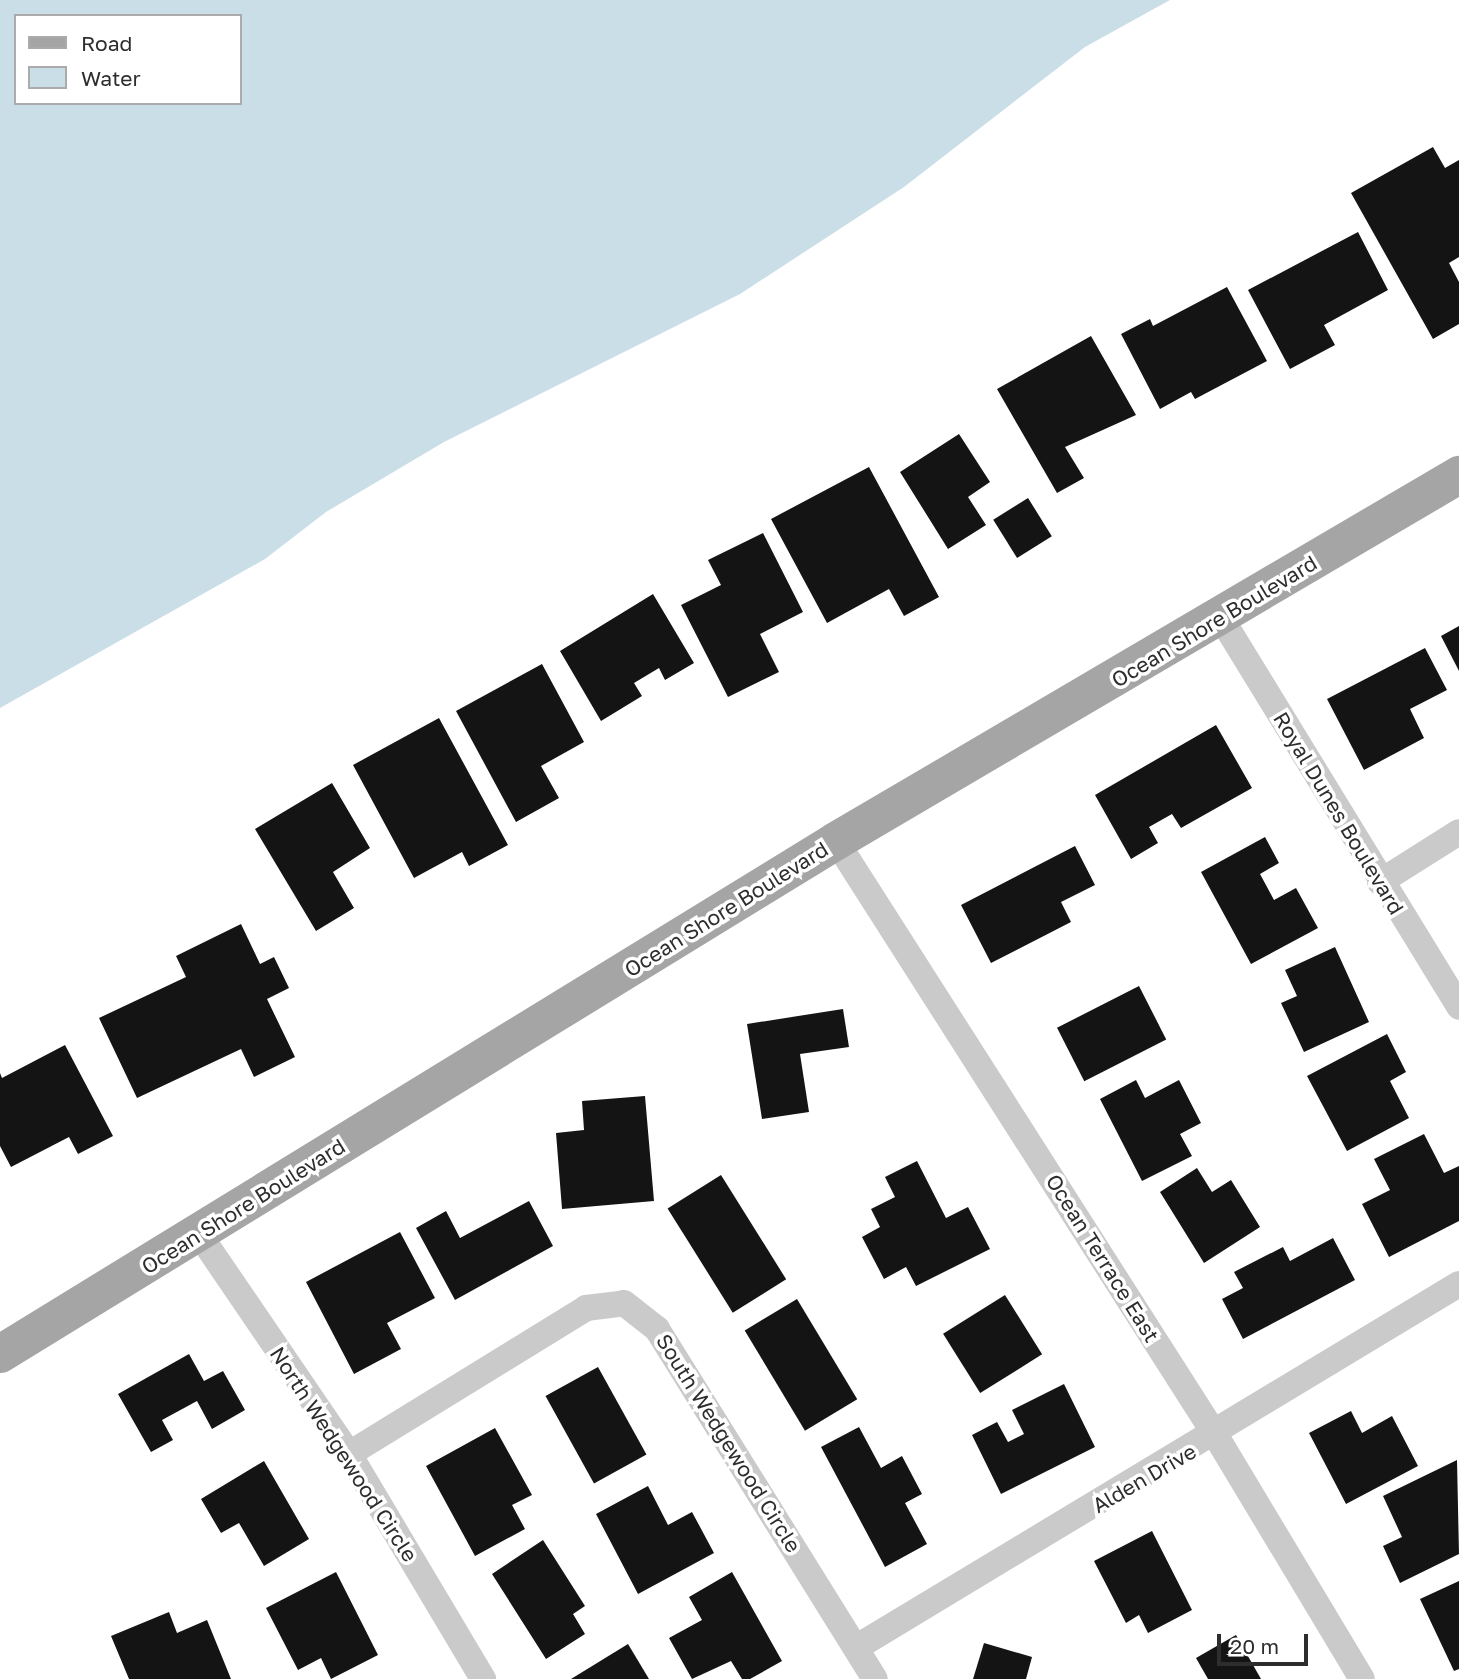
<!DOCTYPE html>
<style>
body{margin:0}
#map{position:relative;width:1459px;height:1679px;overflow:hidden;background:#fff;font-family:"Golos Text",sans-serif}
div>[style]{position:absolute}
.water>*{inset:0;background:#c9dee7}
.building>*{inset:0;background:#141414;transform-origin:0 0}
.minor>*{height:26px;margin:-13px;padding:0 13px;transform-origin:13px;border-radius:13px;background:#cacaca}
.primary>*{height:38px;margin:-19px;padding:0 19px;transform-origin:19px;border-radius:19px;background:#a5a5a5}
span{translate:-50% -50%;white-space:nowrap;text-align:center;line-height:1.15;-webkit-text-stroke:7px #fff;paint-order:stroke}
.street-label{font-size:21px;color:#2d2d2d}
.legend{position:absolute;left:14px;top:14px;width:228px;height:91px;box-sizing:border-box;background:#fff;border:2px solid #ababab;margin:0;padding:9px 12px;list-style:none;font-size:21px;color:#2d2d2d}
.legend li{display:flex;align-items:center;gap:14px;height:35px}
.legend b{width:35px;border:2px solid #ababab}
.scale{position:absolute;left:1217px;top:1634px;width:91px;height:32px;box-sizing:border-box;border:4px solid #2d2d2d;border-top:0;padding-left:9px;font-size:21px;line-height:24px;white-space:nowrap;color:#2d2d2d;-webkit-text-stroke:5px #fff;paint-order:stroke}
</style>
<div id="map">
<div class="water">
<div style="clip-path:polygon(evenodd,0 0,1170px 0,1085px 47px,904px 187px,740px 294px,444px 442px,326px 512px,265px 559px,0 708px,0 0,16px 16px,240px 16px,240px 103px,16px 103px,16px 16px)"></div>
</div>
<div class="building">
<div style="clip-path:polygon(1433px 147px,1445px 168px,1459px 160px,1459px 257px,1449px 263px,1459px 282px,1459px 324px,1433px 339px,1351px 193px)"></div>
<div style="clip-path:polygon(1358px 232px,1388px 290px,1324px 325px,1335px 345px,1290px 369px,1248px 290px)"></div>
<div style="clip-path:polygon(1227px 287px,1267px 361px,1195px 399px,1191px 392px,1160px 409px,1121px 334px,1150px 319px,1153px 326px)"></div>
<div style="clip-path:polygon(1091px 336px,1136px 415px,1065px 447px,1084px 478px,1057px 493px,997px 389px)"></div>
<div style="clip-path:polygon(959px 434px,990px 482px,968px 497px,986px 525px,948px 549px,900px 472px)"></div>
<div style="clip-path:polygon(869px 467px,939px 597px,904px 616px,889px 589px,827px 623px,771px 519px)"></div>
<div style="left:1028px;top:498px;width:45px;height:41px;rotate:58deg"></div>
<div style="clip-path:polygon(763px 533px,803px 612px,760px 634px,779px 672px,728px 697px,681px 605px,721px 585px,708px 560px)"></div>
<div style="clip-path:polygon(653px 594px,694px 663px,665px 680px,659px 668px,634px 683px,642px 696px,601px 721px,560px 651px)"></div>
<div style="clip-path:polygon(1459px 626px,1459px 671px,1441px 636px)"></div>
<div style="clip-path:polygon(1425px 648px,1447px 690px,1410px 709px,1424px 738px,1364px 770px,1327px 699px)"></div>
<div style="clip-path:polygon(542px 664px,584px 742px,541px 766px,559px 798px,516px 822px,456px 711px)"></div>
<div style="clip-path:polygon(439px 718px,508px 845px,469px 866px,462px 852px,414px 878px,353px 765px)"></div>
<div style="clip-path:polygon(1216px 725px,1252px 788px,1181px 828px,1172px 814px,1149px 827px,1158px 843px,1131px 859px,1095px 795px)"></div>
<div style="clip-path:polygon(332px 783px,370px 848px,333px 872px,354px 908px,316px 931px,255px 829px)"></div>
<div style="clip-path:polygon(1265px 837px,1279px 863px,1260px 874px,1274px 900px,1296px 888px,1318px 928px,1251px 964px,1201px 872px)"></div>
<div style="clip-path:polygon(1075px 846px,1095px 885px,1061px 902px,1071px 922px,991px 963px,961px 905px)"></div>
<div style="clip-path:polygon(241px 924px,260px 964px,274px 957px,289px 988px,267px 999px,295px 1057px,254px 1077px,241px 1049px,137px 1098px,99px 1018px,186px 977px,176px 956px)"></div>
<div style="clip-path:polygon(1335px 947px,1369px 1022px,1304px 1052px,1281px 1003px,1297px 996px,1285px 970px)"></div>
<div style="left:1139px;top:986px;width:60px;height:92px;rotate:63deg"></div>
<div style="clip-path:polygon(843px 1009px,849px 1047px,800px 1054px,809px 1112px,762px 1119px,747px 1024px)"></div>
<div style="clip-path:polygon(1387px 1034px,1406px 1072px,1390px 1081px,1409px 1118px,1347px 1151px,1307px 1076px)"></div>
<div style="clip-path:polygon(65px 1045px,113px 1136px,78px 1154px,69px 1137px,11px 1167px,0 1146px,0 1073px,2px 1078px)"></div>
<div style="clip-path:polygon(1136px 1080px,1145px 1098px,1179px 1080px,1201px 1123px,1180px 1134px,1192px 1156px,1142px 1181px,1100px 1099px)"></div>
<div style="clip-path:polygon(645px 1096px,654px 1201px,562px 1209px,556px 1133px,584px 1130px,582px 1101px)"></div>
<div style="clip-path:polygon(1424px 1134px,1444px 1173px,1459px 1166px,1459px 1221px,1389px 1257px,1362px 1204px,1390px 1190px,1374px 1159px)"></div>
<div style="clip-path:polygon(917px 1161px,946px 1218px,968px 1207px,990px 1249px,916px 1286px,906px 1267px,884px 1279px,862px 1237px,880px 1227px,871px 1209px,895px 1197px,885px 1177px)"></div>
<div style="clip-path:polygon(1197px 1168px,1212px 1192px,1231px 1180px,1260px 1227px,1204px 1263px,1160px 1192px)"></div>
<div style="left:721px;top:1175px;width:123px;height:63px;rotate:58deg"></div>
<div style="clip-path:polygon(529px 1201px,553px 1246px,455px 1300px,416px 1228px,446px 1211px,460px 1238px)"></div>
<div style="clip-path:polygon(400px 1232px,435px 1298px,387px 1323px,401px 1349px,354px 1374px,306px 1282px)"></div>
<div style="clip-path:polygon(1333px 1238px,1355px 1280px,1243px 1339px,1222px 1299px,1243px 1288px,1234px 1272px,1283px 1247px,1290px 1261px)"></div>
<div style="left:1005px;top:1295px;width:70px;height:73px;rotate:58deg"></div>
<div style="left:797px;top:1299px;width:117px;height:61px;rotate:59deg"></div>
<div style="clip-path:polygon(189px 1354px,204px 1381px,223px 1371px,245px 1410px,212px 1429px,197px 1401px,162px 1420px,173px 1440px,151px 1452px,118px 1394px)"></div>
<div style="left:598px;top:1367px;width:100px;height:60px;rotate:61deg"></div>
<div style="clip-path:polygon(1064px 1384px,1095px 1447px,1001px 1494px,972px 1435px,997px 1422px,1008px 1442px,1024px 1434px,1012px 1410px)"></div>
<div style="clip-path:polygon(1351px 1411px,1362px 1433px,1392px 1416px,1418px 1466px,1346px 1504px,1309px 1433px)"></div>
<div style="clip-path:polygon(859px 1427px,881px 1468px,902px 1456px,922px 1494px,905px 1503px,927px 1544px,885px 1567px,821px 1447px)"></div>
<div style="clip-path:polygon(495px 1428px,532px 1495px,512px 1505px,525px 1529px,475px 1556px,426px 1466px)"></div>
<div style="clip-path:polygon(1457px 1460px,1459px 1554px,1400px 1583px,1383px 1546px,1402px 1537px,1383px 1496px)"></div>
<div style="clip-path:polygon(264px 1461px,309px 1539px,264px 1566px,239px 1523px,221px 1533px,201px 1499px)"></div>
<div style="clip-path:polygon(648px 1486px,668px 1525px,692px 1512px,714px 1553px,638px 1594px,596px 1514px)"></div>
<div style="clip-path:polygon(1152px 1531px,1192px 1610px,1148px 1633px,1139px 1615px,1126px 1623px,1094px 1561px)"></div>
<div style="clip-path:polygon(543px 1540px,585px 1606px,573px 1614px,585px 1634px,546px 1659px,492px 1574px)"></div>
<div style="clip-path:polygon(336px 1572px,378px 1655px,331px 1679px,321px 1658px,298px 1670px,266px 1608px)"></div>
<div style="clip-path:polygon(732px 1572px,782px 1661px,750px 1679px,742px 1679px,731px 1661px,692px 1679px,669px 1638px,702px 1620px,689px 1597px)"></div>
<div style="clip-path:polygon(1459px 1581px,1459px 1669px,1454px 1671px,1420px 1599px)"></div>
<div style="clip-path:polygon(169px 1612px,177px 1633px,207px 1620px,231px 1679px,129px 1679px,111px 1636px)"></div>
<div style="clip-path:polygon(1236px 1635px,1261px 1679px,1208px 1679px,1196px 1658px)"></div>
<div style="clip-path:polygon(984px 1643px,1032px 1657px,1026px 1679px,973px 1679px)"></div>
<div style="clip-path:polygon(628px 1644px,649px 1679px,571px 1679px)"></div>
</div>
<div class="minor">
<div style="left:1221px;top:618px;width:456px;rotate:58.5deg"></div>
<div style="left:836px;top:841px;width:706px;rotate:57.44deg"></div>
<div style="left:1216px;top:1436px;width:283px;rotate:59deg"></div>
<div style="left:1380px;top:882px;width:93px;rotate:-32.3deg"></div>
<div style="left:199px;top:1234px;width:266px;rotate:55.7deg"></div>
<div style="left:349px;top:1454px;width:262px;rotate:59.2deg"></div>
<div style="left:349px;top:1454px;width:278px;rotate:-31.6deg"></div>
<div style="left:586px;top:1308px;width:38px;rotate:-7deg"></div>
<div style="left:624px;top:1303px;width:42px;rotate:38.2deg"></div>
<div style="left:657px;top:1329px;width:412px;rotate:58.1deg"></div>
<div style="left:857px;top:1647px;width:703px;rotate:-31.09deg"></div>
</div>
<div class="primary">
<div style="left:0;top:1354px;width:981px;rotate:-31.53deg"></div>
<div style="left:836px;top:841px;width:723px;rotate:-30.43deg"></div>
</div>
<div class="street-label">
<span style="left:1214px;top:621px;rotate:-31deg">Ocean Shore Boulevard</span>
<span style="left:1339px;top:813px;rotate:59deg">Royal Dunes Boulevard</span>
<span style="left:726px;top:909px;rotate:-32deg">Ocean Shore Boulevard</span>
<span style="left:243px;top:1206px;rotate:-32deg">Ocean Shore Boulevard</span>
<span style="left:1103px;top:1258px;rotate:58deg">Ocean Terrace East</span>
<span style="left:729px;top:1443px;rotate:58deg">South Wedgewood Circle</span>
<span style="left:344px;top:1454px;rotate:57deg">North Wedgewood Circle</span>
<span style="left:1144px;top:1478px;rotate:-30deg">Alden Drive</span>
</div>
<ul class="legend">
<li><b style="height:9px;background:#a5a5a5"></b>Road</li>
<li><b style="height:19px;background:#c9dee7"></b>Water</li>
</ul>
<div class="scale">20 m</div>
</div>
